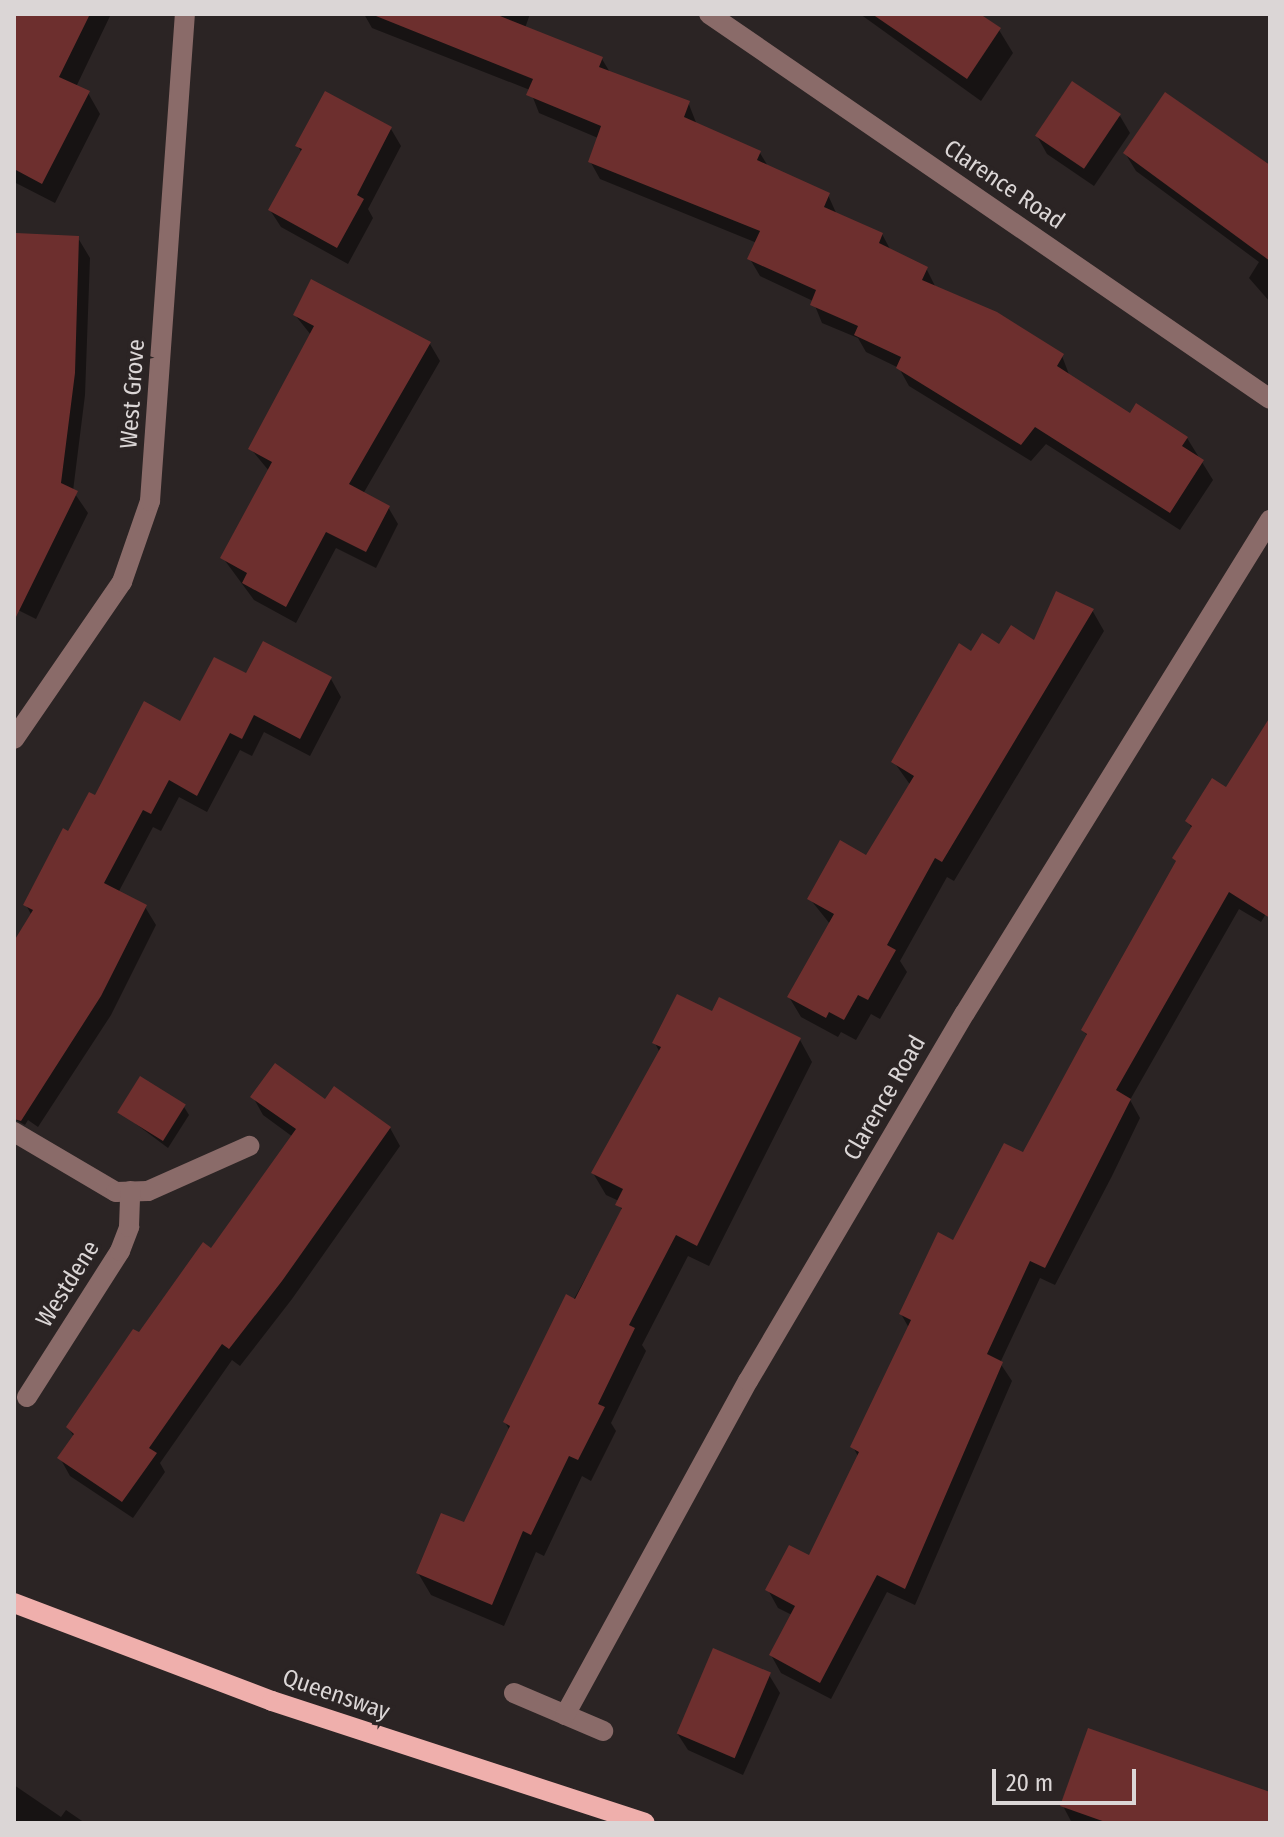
<!DOCTYPE html>
<style>
body{margin:0}
#map{position:relative;width:1284px;height:1837px;overflow:hidden;background:#2b2424;font-family:"Fira Sans Condensed",sans-serif}
div>[style]{position:absolute}
.shadow>*{inset:0;background:#0007}
.building>*{inset:0;background:#6d2f2e;transform-origin:0 0}
.minor>*{height:20px;margin:-10px;padding:0 10px;transform-origin:10px;border-radius:10px;background:#8a6b69}
.major>*{height:20px;margin:-10px;padding:0 10px;transform-origin:10px;border-radius:10px;background:#efafac}
span{translate:-50% -50%;white-space:nowrap;text-align:center;line-height:1.15;-webkit-text-stroke:7px #2b2424;paint-order:stroke}
.street-label{font-size:24px;color:#dbd6d6}
.frame{position:absolute;inset:0;border:16px solid #dbd6d6;pointer-events:none}
.scale{position:absolute;left:992px;top:1769px;width:144px;height:36px;box-sizing:border-box;border:4px solid #dbd6d6;border-top:0;padding-left:10px;font-size:24px;line-height:28px;white-space:nowrap;color:#dbd6d6;-webkit-text-stroke:6px #2b2424;paint-order:stroke}
</style>
<div id="map">
<div class="shadow">
<div style="clip-path:polygon(14px 14px,111px 14px,76px 87px,88px 93px,100px 114px,55px 203px,14px 182px)"></div>
<div style="clip-path:polygon(364px 14px,530px 14px,525px 28px,602px 59px,611px 74px,688px 102px,697px 125px,760px 153px,769px 168px,828px 195px,837px 215px,882px 234px,891px 251px,926px 268px,936px 288px,1062px 356px,1070px 377px,1130px 416px,1187px 438px,1213px 480px,1180px 530px,1046px 444px,1031px 461px,909px 386px,899px 368px,866px 352px,858px 338px,822px 323px,813px 301px,760px 276px,750px 259px,757px 243px,600px 179px,590px 161px,598px 138px,539px 113px,530px 90px,372px 28px)"></div>
<div style="clip-path:polygon(860px 14px,976px 14px,999px 30px,1013px 53px,981px 101px)"></div>
<div style="clip-path:polygon(1166px 94px,1270px 165px,1270px 302px,1249px 278px,1259px 262px,1136px 171px,1125px 153px)"></div>
<div style="clip-path:polygon(1120px 116px,1130px 133px,1094px 186px,1047px 154px,1037px 136px)"></div>
<div style="clip-path:polygon(391px 129px,401px 146px,368px 209px,373px 218px,348px 264px,281px 227px,270px 210px,302px 153px,298px 146px)"></div>
<div style="clip-path:polygon(78px 238px,90px 258px,85px 395px,73px 491px,88px 513px,36px 619px,14px 608px,14px 309px)"></div>
<div style="clip-path:polygon(295px 315px,430px 344px,440px 361px,363px 494px,388px 507px,398px 524px,376px 568px,336px 548px,296px 623px,254px 600px,223px 558px,269px 471px,251px 449px,311px 335px)"></div>
<div style="clip-path:polygon(1092px 610px,1104px 631px,954px 881px,947px 877px,900px 961px,907px 972px,880px 1019px,871px 1014px,856px 1040px,841px 1032px,838px 1037px,801px 1017px,789px 997px,830px 924px,810px 899px,866px 857px,911px 786px,894px 762px,972px 654px,1035px 642px)"></div>
<div style="clip-path:polygon(246px 676px,331px 679px,341px 697px,310px 756px,264px 732px,252px 756px,240px 750px,207px 812px,179px 797px,161px 831px,153px 827px,118px 893px,145px 907px,156px 925px,111px 1015px,38px 1127px,28px 1120px,25px 1125px,14px 1119px,14px 944px,32px 916px,26px 905px,96px 798px)"></div>
<div style="clip-path:polygon(1270px 732px,1270px 907px,1261px 922px,1239px 909px,1130px 1100px,1140px 1118px,1112px 1176px,1055px 1285px,1040px 1278px,1000px 1363px,1012px 1381px,915px 1605px,887px 1592px,831px 1699px,781px 1673px,771px 1655px,792px 1615px,778px 1608px,768px 1590px,810px 1558px,859px 1458px,853px 1447px,909px 1328px,901px 1314px,1024px 1155px,1088px 1037px,1083px 1030px,1177px 863px,1174px 858px,1192px 829px,1188px 821px,1227px 790px)"></div>
<div style="clip-path:polygon(713px 1014px,800px 1040px,812px 1062px,709px 1266px,688px 1256px,642px 1345px,646px 1351px,611px 1423px,616px 1431px,591px 1481px,582px 1476px,544px 1556px,536px 1552px,504px 1626px,431px 1595px,418px 1573px,465px 1525px,510px 1431px,505px 1422px,622px 1213px,619px 1201px,606px 1195px,593px 1173px,660px 1053px,655px 1043px)"></div>
<div style="clip-path:polygon(253px 1097px,325px 1102px,390px 1128px,400px 1146px,292px 1299px,240px 1366px,232px 1360px,160px 1463px,165px 1472px,133px 1518px,70px 1476px,60px 1458px,74px 1437px,68px 1427px,212px 1251px,293px 1137px,263px 1115px)"></div>
<div style="clip-path:polygon(184px 1107px,189px 1115px,168px 1148px,120px 1112px)"></div>
<div style="clip-path:polygon(769px 1675px,780px 1693px,743px 1775px,688px 1750px,677px 1733px)"></div>
<div style="clip-path:polygon(14px 1785px,61px 1817px,66px 1810px,85px 1823px,14px 1823px)"></div>
<div style="clip-path:polygon(1270px 1794px,1270px 1823px,1072px 1823px,1063px 1806px)"></div>
</div>
<div class="building">
<div style="clip-path:polygon(14px 14px,90px 14px,59px 77px,90px 91px,42px 184px,14px 169px)"></div>
<div style="clip-path:polygon(371px 14px,495px 14px,603px 57px,599px 67px,690px 101px,684px 117px,761px 151px,757px 160px,830px 193px,824px 207px,883px 233px,879px 243px,928px 267px,922px 280px,997px 312px,1064px 354px,1057px 366px,1130px 413px,1136px 403px,1188px 437px,1182px 446px,1204px 460px,1170px 513px,1035px 427px,1021px 445px,896px 368px,901px 357px,854px 335px,858px 326px,810px 305px,816px 290px,747px 259px,760px 231px,588px 162px,601px 126px,526px 95px,533px 79px)"></div>
<div style="clip-path:polygon(872px 14px,980px 14px,1001px 28px,967px 79px)"></div>
<div style="left:1072px;top:81px;width:59px;height:66px;rotate:34deg"></div>
<div style="clip-path:polygon(325px 91px,392px 127px,357px 195px,364px 199px,337px 248px,268px 210px,302px 149px,295px 146px)"></div>
<div style="clip-path:polygon(1165px 92px,1270px 165px,1270px 261px,1123px 153px)"></div>
<div style="clip-path:polygon(16px 233px,79px 236px,75px 373px,61px 483px,78px 491px,14px 621px)"></div>
<div style="clip-path:polygon(311px 279px,431px 342px,349px 484px,390px 506px,366px 552px,326px 532px,286px 607px,242px 583px,247px 573px,220px 558px,272px 462px,248px 449px,314px 326px,293px 315px)"></div>
<div style="clip-path:polygon(1056px 591px,1094px 609px,942px 862px,935px 858px,887px 945px,896px 950px,868px 1000px,858px 995px,844px 1020px,829px 1012px,826px 1018px,787px 997px,834px 914px,807px 899px,840px 840px,866px 855px,914px 776px,891px 762px,959px 643px,971px 651px,982px 633px,999px 644px,1011px 625px,1034px 640px)"></div>
<div style="clip-path:polygon(263px 641px,332px 677px,300px 739px,254px 715px,242px 739px,230px 733px,197px 796px,169px 780px,151px 814px,143px 810px,104px 883px,147px 905px,101px 996px,21px 1121px,14px 1119px,14px 941px,33px 910px,23px 905px,63px 828px,68px 831px,89px 792px,95px 795px,144px 701px,180px 721px,214px 657px,246px 673px)"></div>
<div style="clip-path:polygon(1270px 717px,1270px 918px,1229px 892px,1116px 1090px,1131px 1099px,1045px 1268px,1030px 1261px,987px 1354px,1003px 1362px,905px 1589px,877px 1575px,820px 1683px,769px 1655px,795px 1606px,765px 1590px,789px 1545px,809px 1555px,859px 1452px,850px 1447px,911px 1320px,899px 1314px,938px 1232px,953px 1240px,1004px 1143px,1023px 1152px,1087px 1034px,1081px 1030px,1176px 861px,1172px 858px,1192px 826px,1185px 821px,1212px 778px,1226px 787px)"></div>
<div style="clip-path:polygon(677px 994px,712px 1011px,719px 997px,801px 1038px,697px 1246px,676px 1235px,629px 1325px,635px 1328px,598px 1404px,605px 1407px,578px 1460px,569px 1456px,531px 1535px,523px 1531px,492px 1605px,416px 1573px,441px 1513px,464px 1522px,510px 1426px,503px 1422px,566px 1294px,575px 1299px,622px 1208px,615px 1205px,623px 1189px,591px 1173px,661px 1047px,652px 1043px)"></div>
<div style="clip-path:polygon(275px 1063px,325px 1099px,334px 1086px,391px 1127px,282px 1281px,229px 1349px,222px 1344px,149px 1448px,157px 1453px,122px 1502px,57px 1458px,74px 1434px,66px 1427px,133px 1329px,139px 1332px,203px 1242px,211px 1248px,296px 1129px,250px 1097px)"></div>
<div style="left:140px;top:1076px;width:54px;height:43px;rotate:32deg"></div>
<div style="left:713px;top:1648px;width:63px;height:93px;rotate:23deg"></div>
<div style="clip-path:polygon(1088px 1728px,1270px 1792px,1270px 1823px,1108px 1823px,1060px 1806px)"></div>
</div>
<div class="minor">
<div style="left:709px;top:14px;width:680px;rotate:34.46deg"></div>
<div style="left:14px;top:739px;width:191px;rotate:-55.5deg"></div>
<div style="left:122px;top:582px;width:86px;rotate:-70.9deg"></div>
<div style="left:150px;top:501px;width:488px;rotate:-85.9deg"></div>
<div style="left:14px;top:1132px;width:118px;rotate:30.5deg"></div>
<div style="left:116px;top:1192px;width:32px;rotate:-2deg"></div>
<div style="left:148px;top:1191px;width:111px;rotate:-24deg"></div>
<div style="left:27px;top:1397px;width:173px;rotate:-57.5deg"></div>
<div style="left:120px;top:1251px;width:26px;rotate:-69deg"></div>
<div style="left:129px;top:1227px;width:36px;rotate:-88deg"></div>
<div style="left:514px;top:1693px;width:97px;rotate:23.1deg"></div>
<div style="left:565px;top:1715px;width:381px;rotate:-61.3deg"></div>
<div style="left:748px;top:1381px;width:427px;rotate:-59.5deg"></div>
<div style="left:965px;top:1013px;width:580px;rotate:-58.26deg"></div>
</div>
<div class="major">
<div style="left:14px;top:1603px;width:276px;rotate:20.8deg"></div>
<div style="left:272px;top:1701px;width:392px;rotate:18.1deg"></div>
</div>
<div class="street-label">
<span style="left:1004px;top:185px;rotate:34deg">Clarence Road</span>
<span style="left:133px;top:394px;rotate:-86deg">West Grove</span>
<span style="left:885px;top:1098px;rotate:-60deg">Clarence Road</span>
<span style="left:68px;top:1284px;rotate:-58deg">Westdene</span>
<span style="left:336px;top:1695px;rotate:19deg">Queensway</span>
</div>
<div class="frame"></div>
<div class="scale">20 m</div>
</div>
